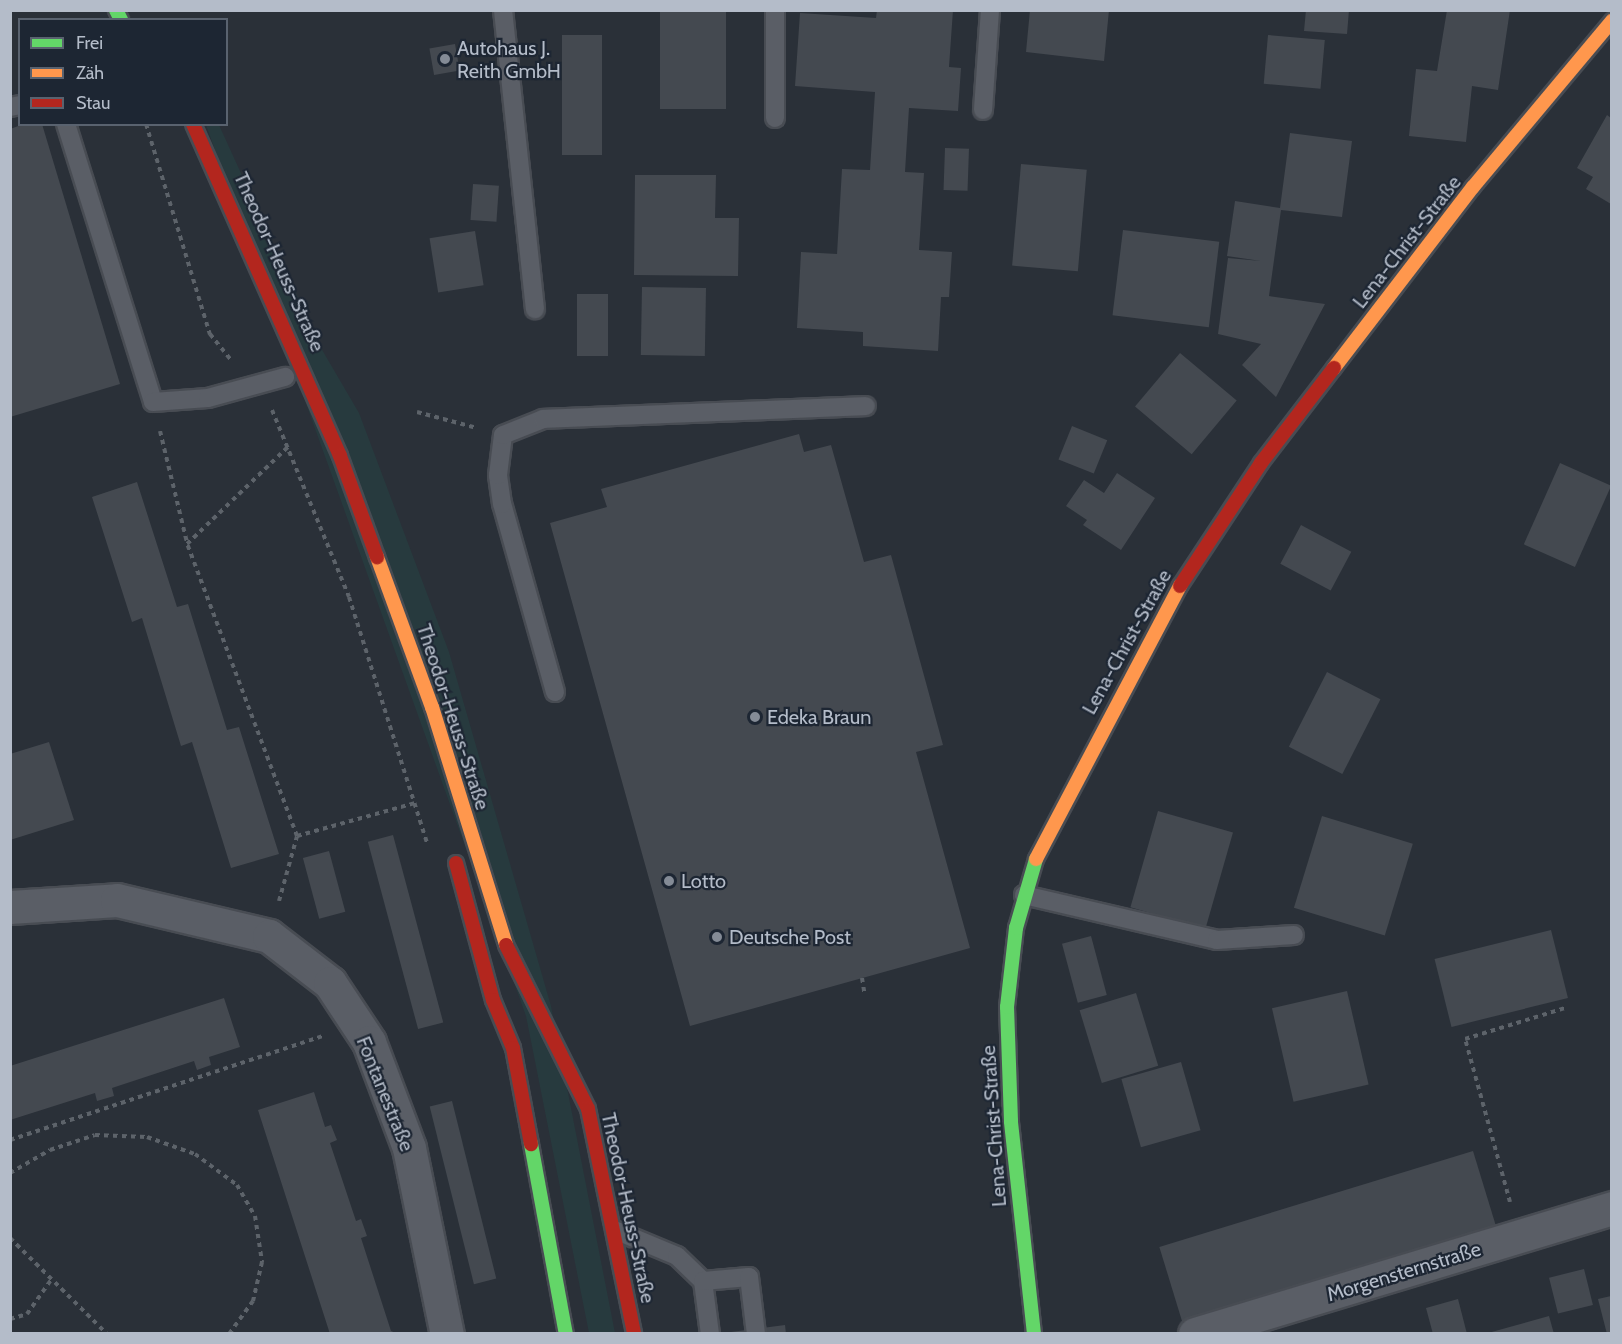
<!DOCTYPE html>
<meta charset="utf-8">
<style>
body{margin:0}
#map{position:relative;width:1622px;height:1344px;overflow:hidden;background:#2a3038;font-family:Cabin,sans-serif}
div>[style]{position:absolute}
.green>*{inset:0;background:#273a3e}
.building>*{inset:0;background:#444950;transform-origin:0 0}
.path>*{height:4px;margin-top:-2px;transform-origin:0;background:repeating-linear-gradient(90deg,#5d636a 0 4.5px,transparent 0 9px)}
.roads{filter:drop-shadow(2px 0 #484c53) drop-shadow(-2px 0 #484c53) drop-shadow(0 2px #484c53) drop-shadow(0 -2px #484c53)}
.lane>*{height:18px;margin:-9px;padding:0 9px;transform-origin:9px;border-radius:9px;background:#5a5e66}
.street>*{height:33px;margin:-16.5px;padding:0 16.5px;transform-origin:16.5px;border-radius:16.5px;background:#5a5e66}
.fast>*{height:14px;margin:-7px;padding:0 7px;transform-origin:7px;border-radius:7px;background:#63d668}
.slow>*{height:14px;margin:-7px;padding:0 7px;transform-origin:7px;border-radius:7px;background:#ff974d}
.jam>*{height:14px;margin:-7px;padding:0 7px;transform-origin:7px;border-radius:7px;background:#b3261e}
.dots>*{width:16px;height:16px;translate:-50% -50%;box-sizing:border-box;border:3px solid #1d2633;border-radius:50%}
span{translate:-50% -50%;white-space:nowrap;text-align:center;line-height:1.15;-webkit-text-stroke:4.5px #1d2633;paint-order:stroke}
.poi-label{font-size:20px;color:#b4bcc9}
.left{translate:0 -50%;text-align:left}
.street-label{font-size:20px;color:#b4bcc9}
.frame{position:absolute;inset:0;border:12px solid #b4bcc9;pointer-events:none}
.legend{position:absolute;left:18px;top:18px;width:210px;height:108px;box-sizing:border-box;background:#1d2633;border:2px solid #59626f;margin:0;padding:8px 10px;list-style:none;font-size:18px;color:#b4bcc9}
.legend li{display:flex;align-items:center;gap:12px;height:30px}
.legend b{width:30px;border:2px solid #59626f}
</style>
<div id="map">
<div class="green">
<div style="clip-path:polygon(206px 125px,219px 125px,321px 348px,359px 413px,449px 652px,551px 1006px,615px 1333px,589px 1333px,526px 1016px)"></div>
</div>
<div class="building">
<div style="left:660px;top:10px;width:66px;height:99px"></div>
<div style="clip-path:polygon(877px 10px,953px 10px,949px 67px,961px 68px,958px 111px,909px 108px,905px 172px,924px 173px,919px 250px,952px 252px,949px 297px,941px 297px,938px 351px,863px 346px,863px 332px,797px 328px,801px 252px,837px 254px,842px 169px,870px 170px,875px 92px,795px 86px,800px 13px,876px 18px)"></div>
<div style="clip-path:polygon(1030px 10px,1109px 10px,1104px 61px,1026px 52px)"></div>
<div style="clip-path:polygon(1306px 10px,1349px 10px,1347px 34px,1304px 31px)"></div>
<div style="clip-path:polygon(1447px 10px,1510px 10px,1498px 90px,1472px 86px,1466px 142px,1409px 136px,1416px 69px,1437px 71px)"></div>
<div style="left:562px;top:35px;width:40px;height:120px"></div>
<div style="left:1268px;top:35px;width:57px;height:49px;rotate:5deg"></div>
<div style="left:455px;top:44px;width:27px;height:26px;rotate:80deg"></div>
<div style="clip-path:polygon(1607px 115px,1611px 118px,1611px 204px,1586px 189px,1593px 177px,1577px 168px)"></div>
<div style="clip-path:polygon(24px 124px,42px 124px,120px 384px,10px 417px,10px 129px)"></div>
<div style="clip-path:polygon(1290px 133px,1352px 141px,1342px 217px,1281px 210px,1269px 296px,1325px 304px,1276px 397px,1242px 365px,1261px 344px,1218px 334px,1228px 258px,1261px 261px,1227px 256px,1235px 201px,1280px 208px)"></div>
<div style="left:945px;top:148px;width:24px;height:42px;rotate:2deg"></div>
<div style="left:1021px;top:164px;width:66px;height:102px;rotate:5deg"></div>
<div style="clip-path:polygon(635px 175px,716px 175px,715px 218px,739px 218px,738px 276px,634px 275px)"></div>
<div style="left:473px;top:184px;width:26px;height:36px;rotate:4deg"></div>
<div style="left:1123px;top:230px;width:97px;height:86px;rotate:7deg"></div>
<div style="left:475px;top:231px;width:55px;height:46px;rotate:81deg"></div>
<div style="left:642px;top:287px;width:64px;height:68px;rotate:1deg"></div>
<div style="left:577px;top:294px;width:31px;height:62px"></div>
<div style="left:1180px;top:353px;width:74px;height:70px;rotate:40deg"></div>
<div style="left:1072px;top:426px;width:38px;height:36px;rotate:22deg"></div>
<div style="clip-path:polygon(799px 434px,804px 452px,831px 445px,864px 562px,891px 555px,943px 745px,916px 752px,970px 948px,690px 1026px,550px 523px,607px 507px,601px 489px)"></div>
<div style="left:1560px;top:463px;width:56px;height:89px;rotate:24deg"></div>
<div style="clip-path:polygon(1117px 473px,1155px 498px,1121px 550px,1083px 525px,1087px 520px,1066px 506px,1084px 480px,1104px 493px)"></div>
<div style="clip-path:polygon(137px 482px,177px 607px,188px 604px,227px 730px,239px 727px,279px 854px,231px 868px,192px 742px,181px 746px,142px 618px,132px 622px,92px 497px)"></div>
<div style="left:1301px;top:525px;width:57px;height:44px;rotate:28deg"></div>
<div style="left:1327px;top:672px;width:60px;height:84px;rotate:27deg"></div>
<div style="clip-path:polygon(49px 742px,74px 820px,10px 840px,10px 754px)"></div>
<div style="left:1158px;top:811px;width:78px;height:100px;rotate:16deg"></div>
<div style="left:1322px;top:816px;width:95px;height:96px;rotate:17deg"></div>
<div style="left:393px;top:835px;width:194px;height:26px;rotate:75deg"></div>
<div style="left:329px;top:851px;width:63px;height:27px;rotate:75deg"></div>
<div style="left:1551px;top:930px;width:70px;height:120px;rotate:76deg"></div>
<div style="left:1091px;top:936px;width:61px;height:30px;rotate:75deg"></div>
<div style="left:1347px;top:991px;width:96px;height:77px;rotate:77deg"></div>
<div style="left:1136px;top:993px;width:76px;height:59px;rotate:73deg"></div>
<div style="clip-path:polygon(224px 998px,240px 1047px,209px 1057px,211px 1065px,197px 1070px,194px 1061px,112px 1088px,114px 1096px,97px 1101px,95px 1093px,10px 1120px,10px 1066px)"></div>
<div style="left:1181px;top:1062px;width:71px;height:62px;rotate:74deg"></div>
<div style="clip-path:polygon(314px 1092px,325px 1127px,331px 1125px,337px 1140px,330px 1143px,356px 1221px,361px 1219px,367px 1236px,361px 1238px,391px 1331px,398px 1334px,330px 1334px,258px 1110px)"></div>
<div style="left:452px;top:1101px;width:183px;height:23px;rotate:76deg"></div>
<div style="left:1473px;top:1151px;width:84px;height:328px;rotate:73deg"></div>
<div style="left:1584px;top:1269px;width:37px;height:36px;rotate:76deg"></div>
<div style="clip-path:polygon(1611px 1296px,1611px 1334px,1607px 1334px,1598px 1299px)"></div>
<div style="clip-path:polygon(1458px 1299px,1467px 1334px,1433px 1334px,1426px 1308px)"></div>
<div style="clip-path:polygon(1549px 1316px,1554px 1334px,1488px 1334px,1488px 1333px)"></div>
<div style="clip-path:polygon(785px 1325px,786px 1334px,731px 1334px,731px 1332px)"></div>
</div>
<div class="path">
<div style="left:146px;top:124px;width:220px;rotate:73.1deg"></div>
<div style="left:210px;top:334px;width:35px;rotate:51deg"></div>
<div style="left:272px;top:410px;width:202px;rotate:67.6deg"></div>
<div style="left:349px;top:597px;width:258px;rotate:72.4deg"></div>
<div style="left:417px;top:412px;width:62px;rotate:14.9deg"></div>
<div style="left:160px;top:431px;width:115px;rotate:76.4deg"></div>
<div style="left:297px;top:836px;width:123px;rotate:-15.6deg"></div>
<div style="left:279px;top:901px;width:67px;rotate:-74.5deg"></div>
<div style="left:297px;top:836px;width:312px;rotate:-110.6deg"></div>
<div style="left:187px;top:544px;width:141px;rotate:-43.9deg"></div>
<div style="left:862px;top:978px;width:18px;rotate:81deg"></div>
<div style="left:10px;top:1140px;width:330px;rotate:-18.4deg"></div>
<div style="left:10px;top:1173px;width:46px;rotate:-29.9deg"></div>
<div style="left:50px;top:1150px;width:47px;rotate:-18.4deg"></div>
<div style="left:95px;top:1135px;width:52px;rotate:2.2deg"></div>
<div style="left:147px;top:1137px;width:51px;rotate:19.5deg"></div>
<div style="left:195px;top:1154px;width:52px;rotate:36.4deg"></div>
<div style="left:237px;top:1185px;width:36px;rotate:60deg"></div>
<div style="left:255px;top:1216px;width:47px;rotate:81.3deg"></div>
<div style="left:262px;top:1262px;width:40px;rotate:103deg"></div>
<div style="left:253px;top:1301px;width:41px;rotate:126deg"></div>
<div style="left:1510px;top:1202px;width:169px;rotate:-105.4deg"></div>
<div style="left:1465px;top:1039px;width:105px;rotate:-17.2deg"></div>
<div style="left:10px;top:1238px;width:136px;rotate:44.7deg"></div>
<div style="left:10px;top:1319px;width:18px;rotate:-16deg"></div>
<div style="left:27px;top:1314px;width:42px;rotate:-54.8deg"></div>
</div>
<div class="roads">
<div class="lane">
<div style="left:503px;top:10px;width:301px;rotate:83.9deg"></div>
<div style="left:10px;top:107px;width:10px;rotate:-11deg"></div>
<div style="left:983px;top:110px;width:100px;rotate:-86deg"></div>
<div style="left:775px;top:118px;width:108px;rotate:-90deg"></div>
<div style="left:66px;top:124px;width:291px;rotate:72.6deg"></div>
<div style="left:153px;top:402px;width:55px;rotate:-4.2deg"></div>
<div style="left:208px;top:398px;width:80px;rotate:-15.3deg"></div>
<div style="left:555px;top:692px;width:195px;rotate:-105.7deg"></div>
<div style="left:502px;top:504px;width:29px;rotate:-98deg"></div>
<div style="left:498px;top:475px;width:40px;rotate:-82.9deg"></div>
<div style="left:503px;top:435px;width:43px;rotate:-21.8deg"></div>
<div style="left:543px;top:419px;width:323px;rotate:-2.3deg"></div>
<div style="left:1024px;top:895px;width:198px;rotate:13.1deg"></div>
<div style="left:1217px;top:940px;width:77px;rotate:-3.7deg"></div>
<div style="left:617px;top:1231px;width:65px;rotate:22.6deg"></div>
<div style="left:677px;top:1256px;width:36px;rotate:44deg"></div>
<div style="left:703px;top:1281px;width:53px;rotate:82.5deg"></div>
<div style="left:703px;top:1281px;width:46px;rotate:-5deg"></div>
<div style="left:749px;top:1277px;width:57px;rotate:83deg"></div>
</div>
<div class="street">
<div style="left:10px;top:907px;width:107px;rotate:-3.7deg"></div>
<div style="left:117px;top:900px;width:156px;rotate:13.3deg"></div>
<div style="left:269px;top:936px;width:77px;rotate:37.6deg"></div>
<div style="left:330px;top:983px;width:71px;rotate:56.5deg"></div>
<div style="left:369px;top:1042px;width:113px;rotate:69.3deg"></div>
<div style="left:409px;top:1148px;width:190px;rotate:78.5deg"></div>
<div style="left:1195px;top:1334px;width:436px;rotate:-16.8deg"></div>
</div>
<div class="fast">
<div style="left:116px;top:10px;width:11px;rotate:63deg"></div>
<div style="left:531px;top:1144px;width:193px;rotate:79.6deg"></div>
<div style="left:1034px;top:1334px;width:214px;rotate:-96.2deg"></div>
<div style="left:1011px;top:1121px;width:114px;rotate:-92deg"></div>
<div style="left:1007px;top:1007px;width:80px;rotate:-83.5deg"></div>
<div style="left:1016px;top:928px;width:72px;rotate:-73.8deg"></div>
</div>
<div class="slow">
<div style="left:1334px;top:368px;width:228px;rotate:-52.5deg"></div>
<div style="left:1473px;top:187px;width:217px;rotate:-50.1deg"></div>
<div style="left:377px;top:557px;width:160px;rotate:69.9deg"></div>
<div style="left:432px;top:707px;width:249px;rotate:72.7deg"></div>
<div style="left:1036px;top:859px;width:309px;rotate:-62.2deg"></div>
</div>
<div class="jam">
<div style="left:193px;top:124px;width:363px;rotate:66.1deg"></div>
<div style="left:340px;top:456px;width:108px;rotate:69.9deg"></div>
<div style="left:1180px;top:586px;width:147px;rotate:-56.6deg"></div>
<div style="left:1261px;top:463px;width:120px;rotate:-52.5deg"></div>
<div style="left:456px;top:863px;width:142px;rotate:74.9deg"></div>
<div style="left:493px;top:1000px;width:52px;rotate:67.4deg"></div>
<div style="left:513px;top:1048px;width:98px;rotate:79.4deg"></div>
<div style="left:506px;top:945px;width:183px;rotate:63.4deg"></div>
<div style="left:588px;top:1109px;width:230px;rotate:78.4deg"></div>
</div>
</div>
<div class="dots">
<div style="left:445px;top:59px;background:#848b96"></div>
<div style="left:755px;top:717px;background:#848b96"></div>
<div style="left:669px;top:881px;background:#848b96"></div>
<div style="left:717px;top:937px;background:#848b96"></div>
</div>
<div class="poi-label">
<span class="left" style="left:457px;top:60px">Autohaus J.<br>Reith GmbH</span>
<span class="left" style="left:767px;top:717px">Edeka Braun</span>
<span class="left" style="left:681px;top:881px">Lotto</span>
<span class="left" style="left:729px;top:937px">Deutsche Post</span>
</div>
<div class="street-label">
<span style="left:1407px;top:242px;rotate:-52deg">Lena-Christ-Straße</span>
<span style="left:279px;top:262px;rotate:66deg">Theodor-Heuss-Straße</span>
<span style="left:1127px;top:642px;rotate:-61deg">Lena-Christ-Straße</span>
<span style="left:453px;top:717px;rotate:72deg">Theodor-Heuss-Straße</span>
<span style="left:385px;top:1094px;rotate:68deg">Fontanestraße</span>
<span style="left:994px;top:1126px;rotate:-94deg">Lena-Christ-Straße</span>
<span style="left:628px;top:1208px;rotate:78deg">Theodor-Heuss-Straße</span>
<span style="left:1404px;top:1272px;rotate:-17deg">Morgensternstraße</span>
</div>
<div class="frame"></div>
<ul class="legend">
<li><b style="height:8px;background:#63d668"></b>Frei</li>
<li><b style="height:8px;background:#ff974d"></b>Zäh</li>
<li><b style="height:8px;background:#b3261e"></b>Stau</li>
</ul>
</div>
